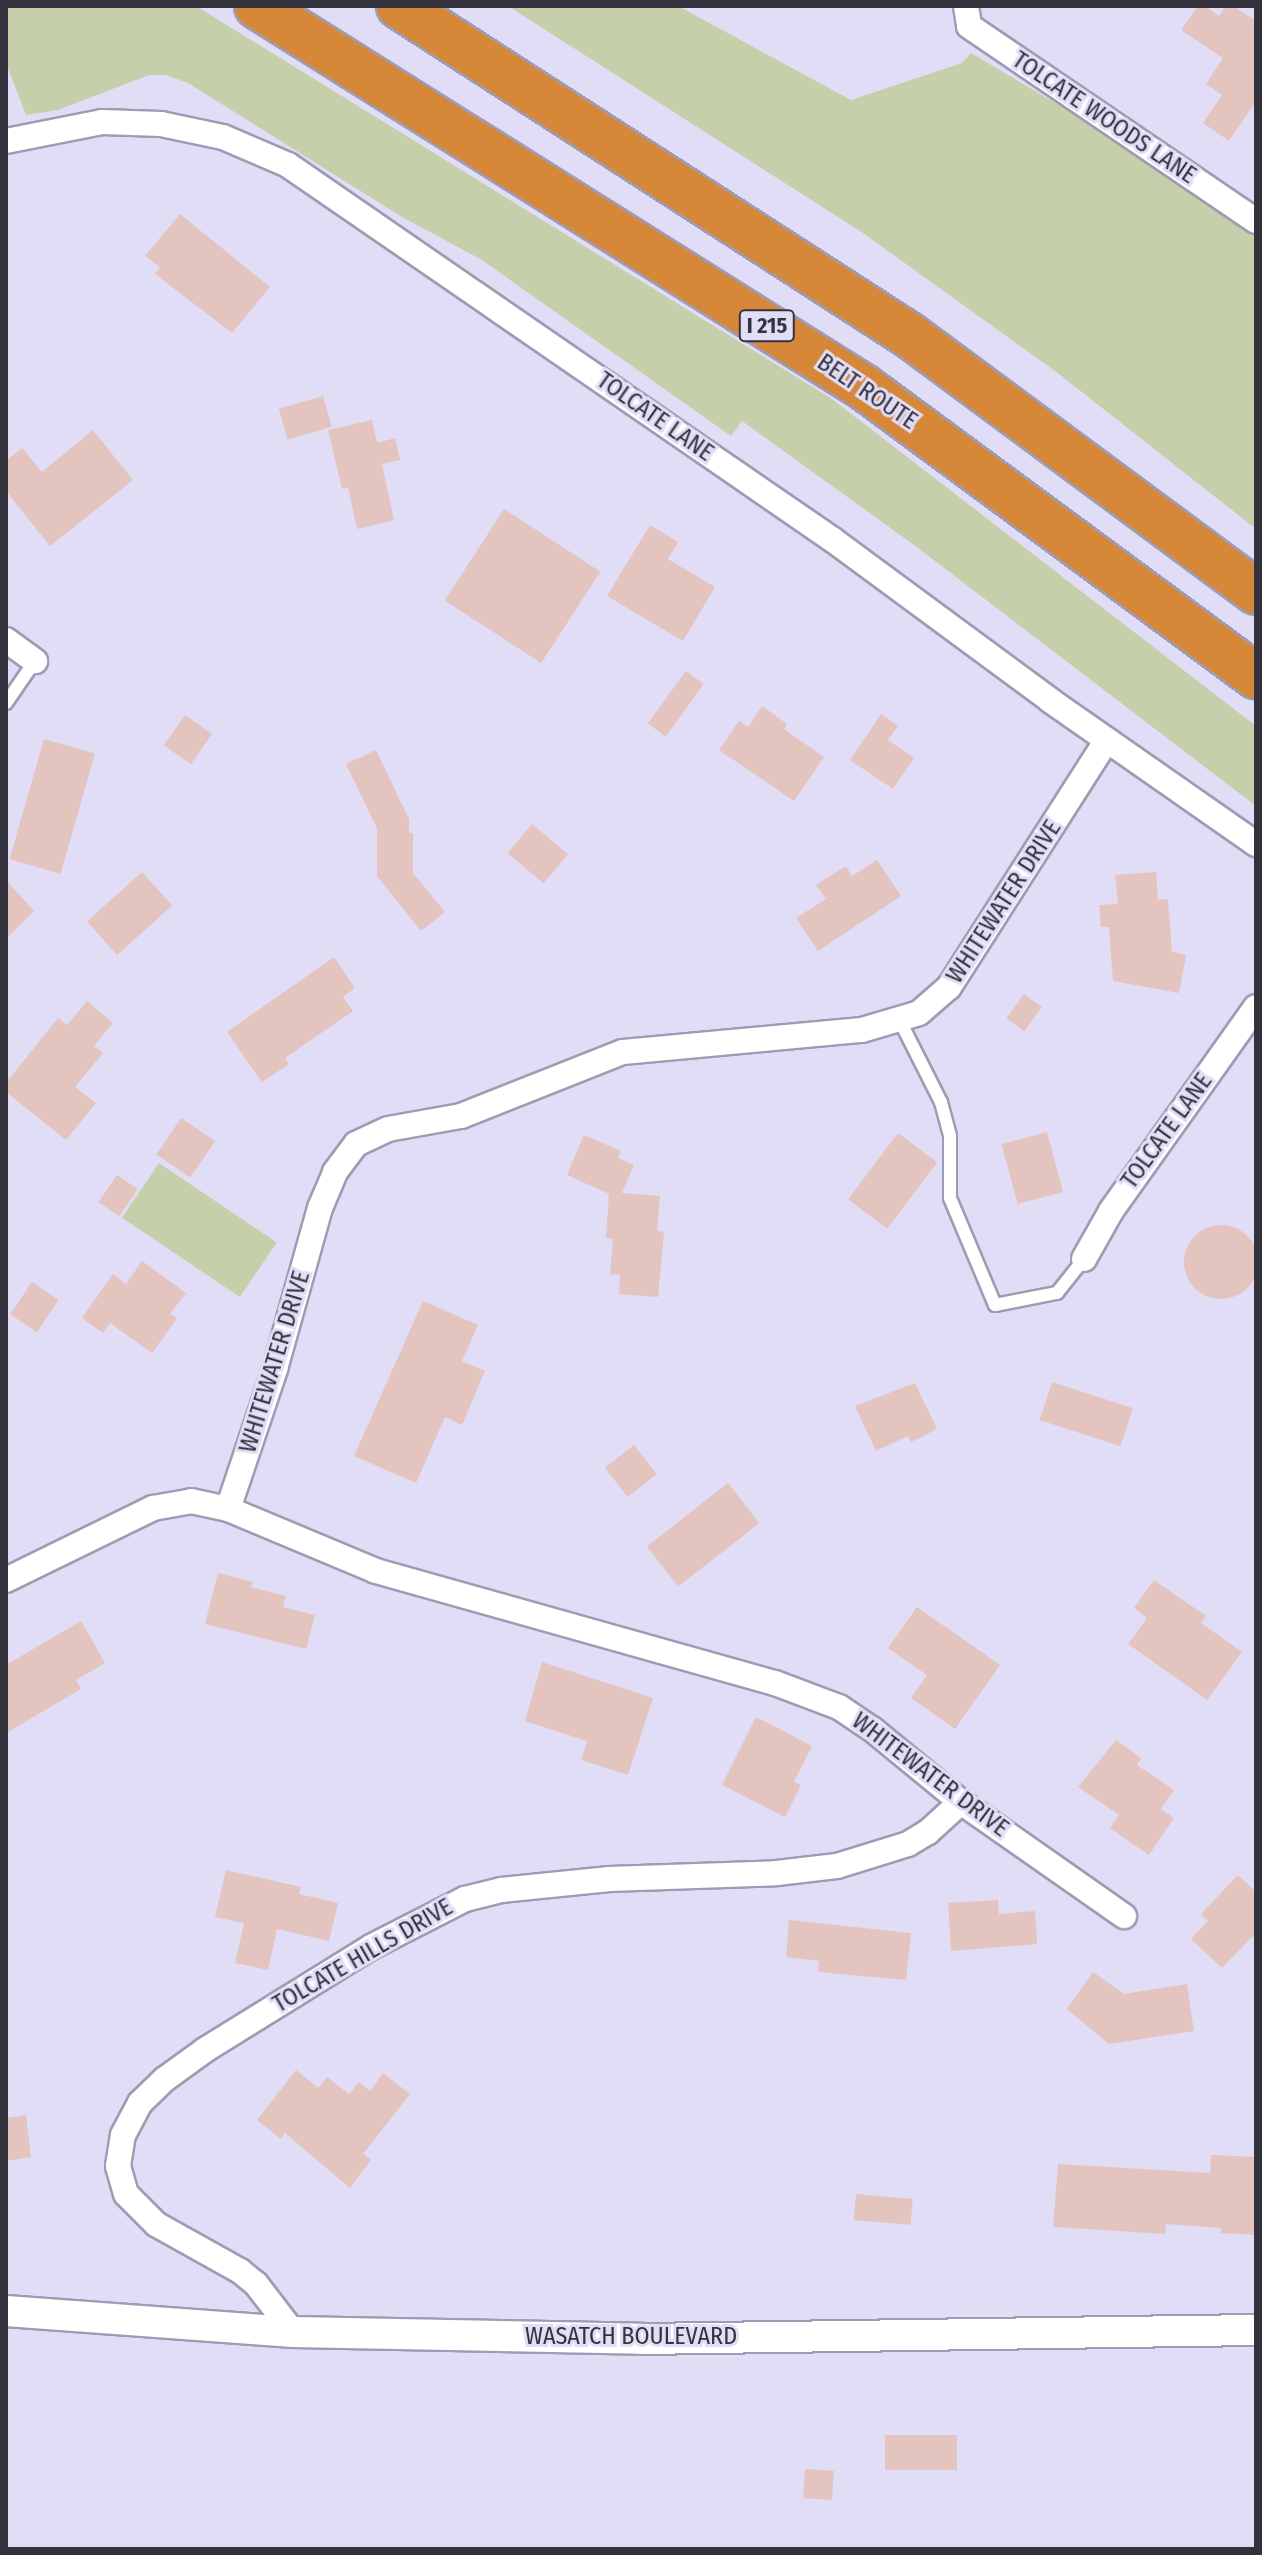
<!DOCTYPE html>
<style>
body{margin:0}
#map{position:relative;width:1262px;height:2555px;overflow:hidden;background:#e1ddf7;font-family:"Fira Sans Condensed",sans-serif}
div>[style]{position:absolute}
.green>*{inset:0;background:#c5d0ab;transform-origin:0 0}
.building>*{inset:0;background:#e3c4be;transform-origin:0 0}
.round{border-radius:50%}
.roads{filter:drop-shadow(2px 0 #9f9bb3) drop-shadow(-2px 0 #9f9bb3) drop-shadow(0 2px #9f9bb3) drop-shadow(0 -2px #9f9bb3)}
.service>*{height:12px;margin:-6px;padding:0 6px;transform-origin:6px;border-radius:6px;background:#fff}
.minor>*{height:24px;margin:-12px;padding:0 12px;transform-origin:12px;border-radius:12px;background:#fff}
.tertiary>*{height:30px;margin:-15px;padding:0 15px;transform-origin:15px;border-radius:15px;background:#fff}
.motorway>*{height:44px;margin:-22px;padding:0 22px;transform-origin:22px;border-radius:22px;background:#d68738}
span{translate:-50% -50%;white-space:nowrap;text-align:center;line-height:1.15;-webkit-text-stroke:6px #e1ddf7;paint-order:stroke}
.shield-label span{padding:2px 6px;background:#e1ddf7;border:2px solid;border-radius:6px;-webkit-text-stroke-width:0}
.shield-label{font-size:22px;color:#34333d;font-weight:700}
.street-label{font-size:24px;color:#34333d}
.frame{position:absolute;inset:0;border:8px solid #34333d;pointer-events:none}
</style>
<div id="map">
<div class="green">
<div style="clip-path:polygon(6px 6px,196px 6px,832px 399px,1256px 726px,1256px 806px,914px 545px,742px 421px,731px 436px,482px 260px,402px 217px,188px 83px,166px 75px,149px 75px,58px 110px,26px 115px,6px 63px)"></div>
<div style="clip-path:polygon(508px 6px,678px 6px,851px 100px,962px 63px,971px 53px,1096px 127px,1256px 234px,1256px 529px,1059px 374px,863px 233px)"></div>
<div style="left:159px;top:1163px;width:142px;height:66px;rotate:34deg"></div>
</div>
<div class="building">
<div style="clip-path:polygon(1198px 6px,1205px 6px,1219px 16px,1226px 6px,1234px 6px,1256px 21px,1256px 101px,1229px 141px,1203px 123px,1222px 95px,1206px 84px,1223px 58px,1181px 30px)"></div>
<div style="clip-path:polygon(180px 214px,270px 287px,232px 333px,155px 274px,160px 267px,145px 256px)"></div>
<div style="left:323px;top:396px;width:32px;height:46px;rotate:74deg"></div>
<div style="clip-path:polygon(372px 420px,377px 443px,395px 438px,400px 460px,382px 464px,394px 520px,357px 529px,348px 487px,342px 489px,328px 430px)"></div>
<div style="clip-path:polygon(93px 430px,133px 480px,50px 546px,6px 491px,6px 461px,22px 448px,42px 472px)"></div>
<div style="left:504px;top:509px;width:115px;height:109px;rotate:33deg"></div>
<div style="clip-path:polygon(650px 525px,678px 542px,668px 559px,715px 587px,683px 641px,607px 596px)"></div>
<div style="left:686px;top:671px;width:22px;height:65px;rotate:36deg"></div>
<div style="clip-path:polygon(762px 706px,787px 724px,784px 729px,824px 757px,794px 801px,719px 750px,739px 721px,748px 727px)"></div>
<div style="clip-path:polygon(881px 714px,898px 726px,888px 740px,914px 758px,893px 789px,850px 760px)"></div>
<div style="left:185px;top:715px;width:33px;height:37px;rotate:35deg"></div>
<div style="left:44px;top:739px;width:53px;height:125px;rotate:16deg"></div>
<div style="clip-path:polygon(376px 750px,409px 819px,409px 833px,413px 833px,413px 873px,445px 912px,421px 931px,377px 876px,377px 828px,346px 764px)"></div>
<div style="left:532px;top:824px;width:47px;height:38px;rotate:40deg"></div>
<div style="clip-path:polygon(877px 860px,901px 896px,818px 951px,796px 918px,826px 899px,816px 885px,846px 866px,852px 876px)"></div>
<div style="left:142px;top:872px;width:45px;height:74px;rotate:48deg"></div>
<div style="clip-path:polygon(1156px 872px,1158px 900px,1168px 899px,1172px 952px,1186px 955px,1179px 993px,1113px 981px,1109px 927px,1101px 927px,1099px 905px,1118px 904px,1115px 875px)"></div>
<div style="clip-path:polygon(6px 880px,34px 911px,6px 939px)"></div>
<div style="clip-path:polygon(334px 957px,355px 988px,343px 997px,353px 1011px,285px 1058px,289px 1064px,262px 1082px,227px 1032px)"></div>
<div style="left:1024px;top:994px;width:22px;height:30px;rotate:36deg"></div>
<div style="clip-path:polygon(87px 1001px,113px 1023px,94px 1046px,103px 1053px,75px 1087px,96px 1103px,66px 1140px,6px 1092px,6px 1083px,58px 1018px,67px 1025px)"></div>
<div style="left:181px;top:1118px;width:41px;height:44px;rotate:34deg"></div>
<div style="left:1047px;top:1132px;width:62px;height:47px;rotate:75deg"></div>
<div style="left:898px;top:1133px;width:49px;height:83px;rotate:37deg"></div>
<div style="clip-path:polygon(584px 1135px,621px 1151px,618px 1158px,634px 1165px,622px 1193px,660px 1196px,657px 1231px,664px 1232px,658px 1297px,619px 1294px,620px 1275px,610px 1274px,613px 1239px,606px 1238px,609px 1194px,567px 1175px)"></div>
<div style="left:117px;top:1175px;width:25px;height:33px;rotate:34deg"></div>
<div class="round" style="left:1184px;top:1225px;width:74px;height:74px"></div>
<div style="clip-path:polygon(142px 1261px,186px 1293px,170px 1314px,177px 1318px,152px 1353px,110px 1323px,103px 1333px,82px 1318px,113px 1274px,126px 1284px)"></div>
<div style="left:32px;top:1282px;width:32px;height:39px;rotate:34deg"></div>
<div style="clip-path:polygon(423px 1301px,478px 1325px,462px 1361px,485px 1371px,462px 1425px,445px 1417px,416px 1483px,354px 1456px)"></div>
<div style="left:1052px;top:1382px;width:85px;height:40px;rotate:18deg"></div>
<div style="clip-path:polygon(915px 1383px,937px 1429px,911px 1442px,908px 1436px,876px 1451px,855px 1406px)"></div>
<div style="left:634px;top:1445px;width:37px;height:37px;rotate:52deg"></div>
<div style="left:728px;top:1483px;width:51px;height:103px;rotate:52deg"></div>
<div style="clip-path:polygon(218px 1573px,253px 1582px,251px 1587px,286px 1596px,283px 1607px,315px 1615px,306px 1649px,205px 1624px)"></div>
<div style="clip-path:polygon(1154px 1580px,1206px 1616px,1201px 1623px,1242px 1652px,1207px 1700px,1128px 1644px,1147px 1618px,1134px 1608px)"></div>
<div style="clip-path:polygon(917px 1607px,1000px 1665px,955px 1729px,911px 1698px,927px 1675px,888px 1648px)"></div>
<div style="clip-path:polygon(81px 1621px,105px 1663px,76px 1680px,81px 1689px,6px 1733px,6px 1665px)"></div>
<div style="clip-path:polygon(542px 1662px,653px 1698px,628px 1775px,581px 1760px,587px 1741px,525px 1721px)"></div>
<div style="clip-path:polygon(756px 1717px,812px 1746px,794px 1782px,801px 1785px,785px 1817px,722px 1785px)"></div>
<div style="clip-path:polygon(1116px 1740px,1141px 1758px,1137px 1765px,1174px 1790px,1161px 1809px,1174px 1818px,1149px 1855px,1110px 1828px,1119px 1815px,1078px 1787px)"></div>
<div style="clip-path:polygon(226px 1870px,301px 1887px,299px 1894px,338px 1903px,329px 1941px,277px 1929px,268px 1970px,235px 1963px,244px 1923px,215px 1917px)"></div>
<div style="clip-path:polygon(1238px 1875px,1256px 1892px,1256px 1933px,1222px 1968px,1191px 1939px,1208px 1921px,1201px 1914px)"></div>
<div style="clip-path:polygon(998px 1900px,999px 1914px,1035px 1911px,1037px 1944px,951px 1951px,948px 1903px)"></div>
<div style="clip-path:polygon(789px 1920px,911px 1933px,906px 1980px,818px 1972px,819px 1961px,786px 1957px)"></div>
<div style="clip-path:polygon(1093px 1972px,1124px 1994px,1187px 1984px,1194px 2031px,1109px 2044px,1067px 2009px)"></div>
<div style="clip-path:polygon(296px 2070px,318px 2088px,327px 2077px,349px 2094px,359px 2082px,370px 2091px,383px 2073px,410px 2094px,363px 2154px,371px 2160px,350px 2188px,285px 2133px,281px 2139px,257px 2120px)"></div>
<div style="clip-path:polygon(26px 2115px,31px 2157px,6px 2161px,6px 2118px)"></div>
<div style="clip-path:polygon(1211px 2155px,1256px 2157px,1256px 2235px,1221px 2233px,1221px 2228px,1166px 2224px,1165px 2234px,1053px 2227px,1058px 2164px,1210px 2173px)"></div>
<div style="left:856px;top:2194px;width:57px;height:26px;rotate:5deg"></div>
<div style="left:957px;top:2435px;width:35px;height:72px;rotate:90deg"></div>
<div style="left:805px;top:2469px;width:29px;height:29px;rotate:4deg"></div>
</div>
<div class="roads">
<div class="service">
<div style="left:6px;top:703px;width:51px;rotate:-55.4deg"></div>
<div style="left:900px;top:1021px;width:91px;rotate:63.2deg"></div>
<div style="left:941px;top:1102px;width:35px;rotate:75deg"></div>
<div style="left:950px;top:1136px;width:62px;rotate:90deg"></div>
<div style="left:950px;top:1198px;width:116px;rotate:67.2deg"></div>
<div style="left:995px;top:1305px;width:63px;rotate:-11deg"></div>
<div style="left:1057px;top:1293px;width:43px;rotate:-51.5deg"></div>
</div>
<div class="minor">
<div style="left:966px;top:6px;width:20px;rotate:81deg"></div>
<div style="left:969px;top:26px;width:347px;rotate:34.2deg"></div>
<div style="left:6px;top:141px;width:98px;rotate:-11.2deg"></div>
<div style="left:102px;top:122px;width:59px;rotate:1.9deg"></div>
<div style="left:161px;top:124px;width:63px;rotate:11.8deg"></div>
<div style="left:223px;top:137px;width:71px;rotate:23.3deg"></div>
<div style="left:288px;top:165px;width:662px;rotate:34.53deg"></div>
<div style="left:833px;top:540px;width:271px;rotate:36.4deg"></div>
<div style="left:1051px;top:701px;width:250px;rotate:34.9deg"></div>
<div style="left:6px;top:640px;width:36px;rotate:36deg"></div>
<div style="left:1084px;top:1259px;width:55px;rotate:-60.6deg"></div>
<div style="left:1111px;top:1211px;width:250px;rotate:-54.6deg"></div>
<div style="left:228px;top:1509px;width:148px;rotate:-71.4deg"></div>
<div style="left:275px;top:1369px;width:167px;rotate:-74.4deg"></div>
<div style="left:320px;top:1208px;width:39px;rotate:-67deg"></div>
<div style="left:335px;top:1172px;width:35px;rotate:-53deg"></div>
<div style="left:356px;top:1144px;width:35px;rotate:-25deg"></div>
<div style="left:388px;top:1129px;width:74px;rotate:-10.1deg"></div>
<div style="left:461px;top:1116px;width:174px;rotate:-21.6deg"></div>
<div style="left:623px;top:1052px;width:240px;rotate:-5.3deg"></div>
<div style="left:862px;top:1030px;width:59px;rotate:-16.6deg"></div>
<div style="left:919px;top:1013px;width:40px;rotate:-41deg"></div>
<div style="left:949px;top:987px;width:293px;rotate:-57.4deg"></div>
<div style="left:6px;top:1580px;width:164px;rotate:-26.1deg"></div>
<div style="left:153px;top:1508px;width:39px;rotate:-10deg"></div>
<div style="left:191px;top:1501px;width:38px;rotate:12deg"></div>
<div style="left:228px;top:1509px;width:160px;rotate:22.7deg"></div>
<div style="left:376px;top:1571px;width:414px;rotate:15.7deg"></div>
<div style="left:775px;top:1683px;width:68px;rotate:20.6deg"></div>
<div style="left:839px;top:1707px;width:40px;rotate:34deg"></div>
<div style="left:872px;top:1729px;width:115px;rotate:39.4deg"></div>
<div style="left:961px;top:1802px;width:199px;rotate:35deg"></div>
<div style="left:293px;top:2332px;width:61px;rotate:-127.6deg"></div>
<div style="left:256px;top:2284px;width:21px;rotate:-141deg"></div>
<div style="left:240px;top:2271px;width:96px;rotate:-150.8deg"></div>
<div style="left:156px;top:2224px;width:42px;rotate:-135deg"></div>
<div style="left:126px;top:2194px;width:29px;rotate:-106deg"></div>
<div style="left:118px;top:2166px;width:31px;rotate:-81deg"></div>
<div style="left:123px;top:2135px;width:36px;rotate:-62deg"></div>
<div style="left:140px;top:2103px;width:35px;rotate:-44deg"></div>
<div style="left:165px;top:2079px;width:49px;rotate:-35.9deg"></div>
<div style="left:205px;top:2050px;width:195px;rotate:-31.8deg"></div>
<div style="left:371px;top:1947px;width:106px;rotate:-27.1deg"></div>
<div style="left:465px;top:1899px;width:37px;rotate:-14deg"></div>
<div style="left:501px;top:1890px;width:109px;rotate:-5.8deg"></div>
<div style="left:609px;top:1879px;width:168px;rotate:-2deg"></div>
<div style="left:777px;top:1873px;width:60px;rotate:-6.7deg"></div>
<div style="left:837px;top:1866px;width:74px;rotate:-17.2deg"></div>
<div style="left:908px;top:1844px;width:23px;rotate:-31deg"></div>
<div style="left:928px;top:1832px;width:45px;rotate:-42.3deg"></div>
</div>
<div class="tertiary">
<div style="left:6px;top:2311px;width:288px;rotate:4.2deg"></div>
<div style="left:293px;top:2332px;width:349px;rotate:1.1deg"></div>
<div style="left:642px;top:2339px;width:614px;rotate:-0.84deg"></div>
</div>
<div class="motorway">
<div style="left:257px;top:6px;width:718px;rotate:32.14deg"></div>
<div style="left:865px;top:388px;width:486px;rotate:36.4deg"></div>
<div style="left:399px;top:6px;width:607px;rotate:32.83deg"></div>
<div style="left:909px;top:335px;width:432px;rotate:36.5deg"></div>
</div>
</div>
<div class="shield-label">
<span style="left:767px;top:326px">I 215</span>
</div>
<div class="street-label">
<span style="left:1104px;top:118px;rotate:34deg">TOLCATE WOODS LANE</span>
<span style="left:867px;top:392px;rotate:34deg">BELT ROUTE</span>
<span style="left:655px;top:417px;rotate:35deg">TOLCATE LANE</span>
<span style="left:1004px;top:902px;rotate:-57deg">WHITEWATER DRIVE</span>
<span style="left:1167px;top:1131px;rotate:-54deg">TOLCATE LANE</span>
<span style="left:275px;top:1362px;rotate:-73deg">WHITEWATER DRIVE</span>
<span style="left:930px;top:1775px;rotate:37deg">WHITEWATER DRIVE</span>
<span style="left:363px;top:1956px;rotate:-30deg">TOLCATE HILLS DRIVE</span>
<span style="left:631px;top:2337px">WASATCH BOULEVARD</span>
</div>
<div class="frame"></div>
</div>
